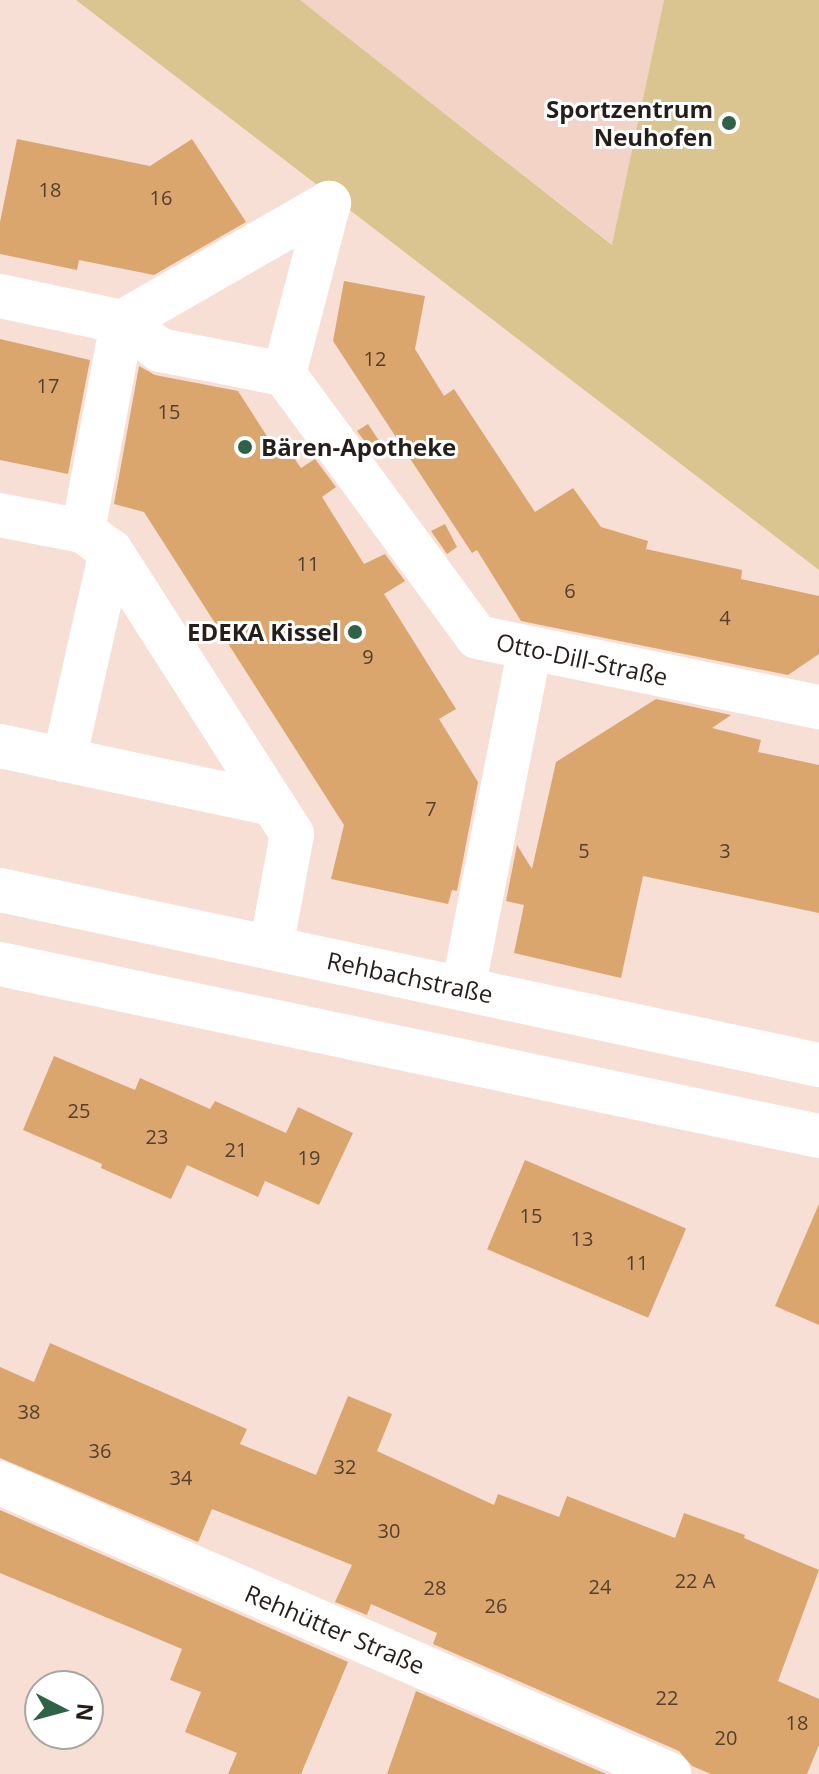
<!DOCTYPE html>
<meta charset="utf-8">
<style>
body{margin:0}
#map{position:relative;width:819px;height:1774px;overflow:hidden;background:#f7dfd6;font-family:"Open Sans",sans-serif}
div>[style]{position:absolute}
.built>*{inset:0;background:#f2d3c6}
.green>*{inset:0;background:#dac48f}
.building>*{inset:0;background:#dba56e;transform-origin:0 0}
.minor>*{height:44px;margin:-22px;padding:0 22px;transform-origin:22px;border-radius:22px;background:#fff}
.dots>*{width:22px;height:22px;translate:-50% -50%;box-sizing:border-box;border:4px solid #fff;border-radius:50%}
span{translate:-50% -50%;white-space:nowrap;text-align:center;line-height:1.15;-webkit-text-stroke:6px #fff;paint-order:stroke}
.number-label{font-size:20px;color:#53402f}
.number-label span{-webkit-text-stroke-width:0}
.poi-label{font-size:24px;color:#261e1a;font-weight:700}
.right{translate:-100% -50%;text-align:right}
.left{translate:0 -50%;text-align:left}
.street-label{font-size:24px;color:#261e1a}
.north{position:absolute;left:24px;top:1670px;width:80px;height:80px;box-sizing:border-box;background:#fff;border:2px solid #a8a5a3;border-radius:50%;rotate:96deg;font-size:22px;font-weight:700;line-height:32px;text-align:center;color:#261e1a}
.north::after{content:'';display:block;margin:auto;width:28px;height:36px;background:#2f6247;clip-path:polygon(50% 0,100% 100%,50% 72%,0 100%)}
</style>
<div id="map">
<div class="built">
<div style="clip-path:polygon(300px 0,664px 0,613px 245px)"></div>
</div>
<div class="green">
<div style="clip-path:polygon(76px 0,300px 0,612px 245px,664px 0,819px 0,819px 570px)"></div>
</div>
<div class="building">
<div style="clip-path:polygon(17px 139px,150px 166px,192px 139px,246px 222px,154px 275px,79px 260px,77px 270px,0 254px,0 222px)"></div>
<div style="clip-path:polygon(344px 281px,425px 296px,415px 349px,444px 396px,454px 389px,535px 512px,573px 488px,601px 527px,648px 541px,646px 549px,742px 570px,741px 579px,819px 596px,819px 654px,788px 675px,521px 621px,477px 550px,472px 553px,333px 341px)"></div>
<div style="clip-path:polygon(0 339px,90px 360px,68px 474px,0 460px)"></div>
<div style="clip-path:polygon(139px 366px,155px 375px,238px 391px,281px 458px,289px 451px,301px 468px,315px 459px,336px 487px,322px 497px,364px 564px,385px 554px,405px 581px,384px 594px,456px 709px,439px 719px,478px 782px,457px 891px,452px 890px,448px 904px,331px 879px,344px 825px,144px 512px,114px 504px)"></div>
<div style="clip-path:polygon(368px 424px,387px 453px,378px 459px,357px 431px)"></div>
<div style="clip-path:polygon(445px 524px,457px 547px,447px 554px,431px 531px)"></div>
<div style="clip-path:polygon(656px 699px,731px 715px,712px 728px,761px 740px,758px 752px,819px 765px,819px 913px,643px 876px,621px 978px,514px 953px,524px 905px,506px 901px,517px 845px,532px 869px,556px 762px)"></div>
<div style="clip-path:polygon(54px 1056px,135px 1090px,140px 1078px,210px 1109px,215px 1101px,286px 1133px,298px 1107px,353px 1133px,319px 1205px,265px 1181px,258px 1197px,187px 1165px,171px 1199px,101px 1168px,102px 1164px,23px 1130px)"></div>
<div style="left:525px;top:1160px;width:175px;height:97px;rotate:23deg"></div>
<div style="clip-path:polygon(819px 1204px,819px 1325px,775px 1306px)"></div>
<div style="clip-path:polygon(50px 1343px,247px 1429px,240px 1444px,316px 1475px,348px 1396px,392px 1414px,377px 1451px,494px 1505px,498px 1494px,559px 1517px,567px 1496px,675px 1538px,684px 1513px,745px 1535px,744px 1538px,819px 1570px,778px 1681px,819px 1699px,819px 1745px,807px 1774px,711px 1774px,692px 1766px,679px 1751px,433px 1644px,437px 1633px,371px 1604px,367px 1615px,335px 1602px,352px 1565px,212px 1509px,198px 1542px,0 1458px,0 1367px,34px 1382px)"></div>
<div style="clip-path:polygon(0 1510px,348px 1662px,301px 1774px,228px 1774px,237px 1753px,185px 1732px,201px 1692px,170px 1680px,182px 1649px,0 1573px)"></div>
<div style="clip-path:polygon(416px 1691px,606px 1774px,387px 1774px)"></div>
</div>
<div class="minor">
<div style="left:0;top:296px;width:125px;rotate:12deg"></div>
<div style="left:122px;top:322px;width:239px;rotate:-29.9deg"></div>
<div style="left:284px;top:374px;width:177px;rotate:-75.3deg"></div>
<div style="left:0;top:515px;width:85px;rotate:10.9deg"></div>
<div style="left:83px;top:531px;width:34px;rotate:36deg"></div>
<div style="left:111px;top:551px;width:336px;rotate:57.4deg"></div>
<div style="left:292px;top:834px;width:116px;rotate:100.4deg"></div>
<div style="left:83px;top:531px;width:213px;rotate:-79.4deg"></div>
<div style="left:122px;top:322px;width:47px;rotate:36.4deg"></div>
<div style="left:160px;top:350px;width:126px;rotate:11deg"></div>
<div style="left:284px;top:374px;width:326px;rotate:53.7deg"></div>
<div style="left:477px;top:637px;width:349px;rotate:11.6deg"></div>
<div style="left:0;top:746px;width:279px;rotate:12deg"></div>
<div style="left:64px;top:760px;width:214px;rotate:-77.3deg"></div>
<div style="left:0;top:890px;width:837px;rotate:12.06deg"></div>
<div style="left:0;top:964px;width:837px;rotate:11.86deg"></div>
<div style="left:463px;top:989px;width:347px;rotate:-78.9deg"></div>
<div style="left:0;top:1483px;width:730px;rotate:23.51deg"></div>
</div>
<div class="dots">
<div style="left:729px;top:123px;background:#2f6247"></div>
<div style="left:245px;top:447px;background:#2f6247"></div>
<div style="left:355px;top:632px;background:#2f6247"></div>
</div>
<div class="number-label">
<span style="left:50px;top:189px">18</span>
<span style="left:161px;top:197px">16</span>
<span style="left:375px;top:358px">12</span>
<span style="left:48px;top:385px">17</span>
<span style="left:169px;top:411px">15</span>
<span style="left:308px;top:563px">11</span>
<span style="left:570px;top:590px">6</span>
<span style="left:725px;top:617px">4</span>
<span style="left:368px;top:656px">9</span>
<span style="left:431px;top:808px">7</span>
<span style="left:584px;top:850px">5</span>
<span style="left:725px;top:850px">3</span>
<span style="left:79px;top:1110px">25</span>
<span style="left:157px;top:1136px">23</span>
<span style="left:236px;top:1149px">21</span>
<span style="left:309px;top:1157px">19</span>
<span style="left:531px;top:1215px">15</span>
<span style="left:582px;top:1238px">13</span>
<span style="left:637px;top:1262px">11</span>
<span style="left:29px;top:1411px">38</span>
<span style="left:100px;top:1450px">36</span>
<span style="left:345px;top:1466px">32</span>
<span style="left:181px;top:1477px">34</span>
<span style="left:389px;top:1530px">30</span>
<span style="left:695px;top:1580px">22 A</span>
<span style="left:600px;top:1586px">24</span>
<span style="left:435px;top:1587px">28</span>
<span style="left:496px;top:1605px">26</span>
<span style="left:667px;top:1697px">22</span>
<span style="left:797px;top:1722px">18</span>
<span style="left:726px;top:1737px">20</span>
</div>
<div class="poi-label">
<span class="right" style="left:713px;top:123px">Sportzentrum<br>Neuhofen</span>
<span class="left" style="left:261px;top:447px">Bären-Apotheke</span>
<span class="right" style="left:339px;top:632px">EDEKA Kissel</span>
</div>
<div class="street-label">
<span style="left:582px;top:659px;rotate:12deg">Otto-Dill-Straße</span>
<span style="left:410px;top:977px;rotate:12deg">Rehbachstraße</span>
<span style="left:335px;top:1629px;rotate:23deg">Rehhütter Straße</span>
</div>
<div class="north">N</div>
</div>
